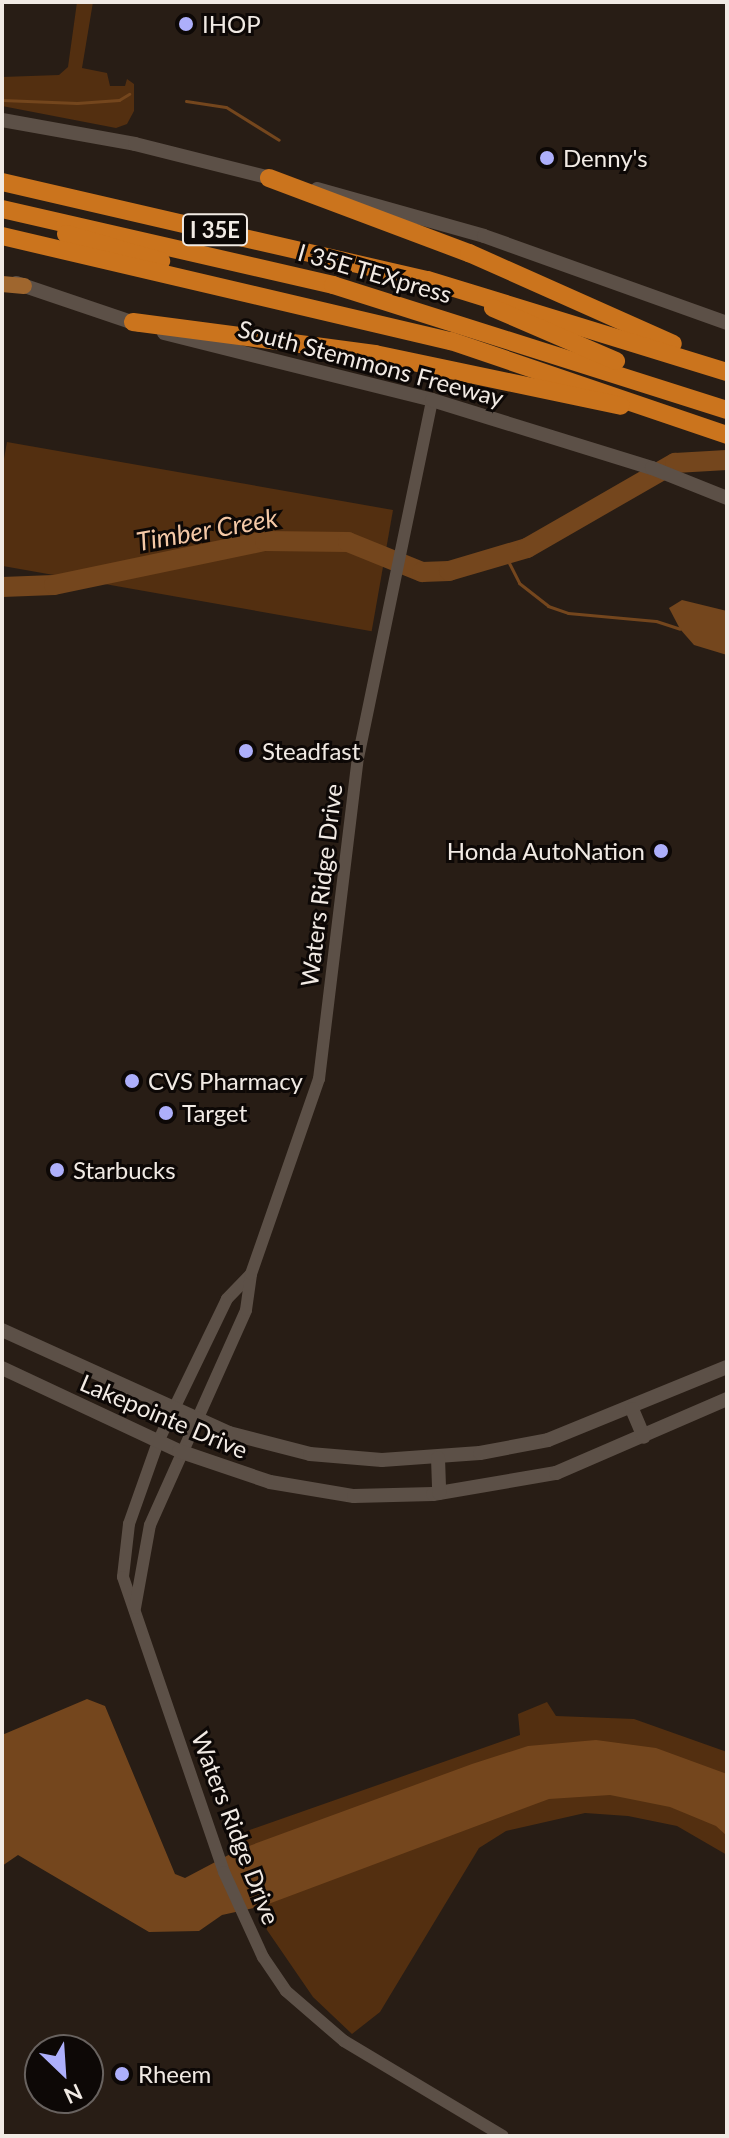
<!DOCTYPE html>
<style>
body{margin:0}
#map{position:relative;width:729px;height:2138px;overflow:hidden;background:#281d15;font-family:Lato,sans-serif}
div>[style]{position:absolute}
.green>*{inset:0;background:#532f10;transform-origin:0 0}
.water>*{inset:0;background:#74461d}
.stream>*{height:3px;margin:-1.5px;padding:0 1.5px;transform-origin:1.5px;border-radius:1.5px;background:#74461d}
.river>*{height:20px;margin:-10px;padding:0 10px;transform-origin:10px;border-radius:10px;background:#74461d}
.tertiary>*{height:12px;margin:-6px;padding:0 6px;transform-origin:6px;border-radius:6px;background:#5c5047}
.secondary>*{height:14px;margin:-7px;padding:0 7px;transform-origin:7px;border-radius:7px;background:#5c5047}
.primary>*{height:16px;margin:-8px;padding:0 8px;transform-origin:8px;border-radius:8px;background:#9f662e}
.motorway>*{height:18px;margin:-9px;padding:0 9px;transform-origin:9px;border-radius:9px;background:#cb741d}
.dots>*{width:22px;height:22px;translate:-50% -50%;box-sizing:border-box;border:4px solid #0d0806;border-radius:50%}
span{translate:-50% -50%;white-space:nowrap;text-align:center;line-height:1.15;-webkit-text-stroke:6px #0d0806;paint-order:stroke}
.shield-label span{padding:2px 6px;background:#0d0806;border:2px solid;border-radius:6px;-webkit-text-stroke-width:0}
.shield-label{font-size:22px;color:#f1eae4;font-weight:700}
.poi-label{font-size:24px;color:#f1eae4}
.left{translate:0 -50%;text-align:left}
.right{translate:-100% -50%;text-align:right}
.street-label{font-size:24px;color:#f1eae4}
.water-label{font-size:26px;color:#f4c8a6;font-style:italic}
.frame{position:absolute;inset:0;border:4px solid #f1eae4;pointer-events:none}
.north{position:absolute;left:24px;top:2034px;width:80px;height:80px;box-sizing:border-box;background:#0d0806;border:2px solid #68625f;border-radius:50%;rotate:155deg;font-size:22px;font-weight:700;line-height:32px;text-align:center;color:#f1eae4}
.north::after{content:'';display:block;margin:auto;width:28px;height:36px;background:#adaffb;clip-path:polygon(50% 0,100% 100%,50% 72%,0 100%)}
</style>
<div id="map">
<div class="green">
<div style="clip-path:polygon(77px 2px,93px 2px,82px 68px,107px 73px,110px 86px,125px 86px,127px 79px,134px 84px,134px 111px,127px 124px,116px 128px,2px 106px,2px 77px,59px 75px,68px 67px)"></div>
<div style="left:393px;top:510px;width:123px;height:392px;rotate:100deg"></div>
<div style="clip-path:polygon(547px 1702px,556px 1716px,634px 1719px,727px 1752px,727px 1855px,677px 1826px,628px 1816px,585px 1813px,506px 1831px,479px 1848px,380px 2012px,352px 2034px,313px 1997px,267px 1930px,230px 1837px,520px 1735px,518px 1714px)"></div>
</div>
<div class="water">
<div style="clip-path:polygon(682px 600px,727px 611px,727px 655px,694px 645px,680px 629px,669px 608px)"></div>
<div style="clip-path:polygon(87px 1699px,105px 1706px,175px 1874px,185px 1878px,238px 1850px,472px 1764px,528px 1746px,596px 1740px,656px 1748px,727px 1774px,727px 1836px,716px 1826px,670px 1807px,610px 1795px,549px 1799px,263px 1906px,222px 1915px,199px 1931px,149px 1932px,18px 1855px,2px 1866px,2px 1735px)"></div>
</div>
<div class="stream">
<div style="left:2px;top:100px;width:75px;rotate:2.3deg"></div>
<div style="left:77px;top:103px;width:42px;rotate:-4.1deg"></div>
<div style="left:119px;top:100px;width:12px;rotate:-31deg"></div>
<div style="left:186px;top:101px;width:40px;rotate:8.5deg"></div>
<div style="left:226px;top:107px;width:62px;rotate:31.9deg"></div>
<div style="left:505px;top:555px;width:31px;rotate:63deg"></div>
<div style="left:519px;top:583px;width:37px;rotate:38deg"></div>
<div style="left:548px;top:606px;width:21px;rotate:19deg"></div>
<div style="left:568px;top:613px;width:88px;rotate:5.2deg"></div>
<div style="left:656px;top:621px;width:25px;rotate:18deg"></div>
</div>
<div class="river">
<div style="left:2px;top:587px;width:52px;rotate:-2.2deg"></div>
<div style="left:54px;top:585px;width:216px;rotate:-11.8deg"></div>
<div style="left:265px;top:541px;width:83px;rotate:0.7deg"></div>
<div style="left:348px;top:542px;width:80px;rotate:22.1deg"></div>
<div style="left:422px;top:572px;width:27px;rotate:-2deg"></div>
<div style="left:449px;top:571px;width:81px;rotate:-16.4deg"></div>
<div style="left:527px;top:548px;width:171px;rotate:-29.9deg"></div>
<div style="left:675px;top:463px;width:52px;rotate:-3.3deg"></div>
</div>
<div class="tertiary">
<div style="left:251px;top:1274px;width:35px;rotate:134deg"></div>
<div style="left:227px;top:1299px;width:159px;rotate:115.8deg"></div>
<div style="left:158px;top:1442px;width:87px;rotate:109.5deg"></div>
<div style="left:129px;top:1524px;width:53px;rotate:96.5deg"></div>
<div style="left:123px;top:1577px;width:312px;rotate:71.1deg"></div>
<div style="left:224px;top:1872px;width:94px;rotate:65.4deg"></div>
<div style="left:263px;top:1957px;width:41px;rotate:55.9deg"></div>
<div style="left:286px;top:1991px;width:77px;rotate:40.8deg"></div>
<div style="left:344px;top:2041px;width:185px;rotate:30.9deg"></div>
<div style="left:135px;top:1608px;width:84px;rotate:-79.8deg"></div>
<div style="left:150px;top:1525px;width:235px;rotate:-65.9deg"></div>
<div style="left:246px;top:1310px;width:36px;rotate:-82deg"></div>
<div style="left:251px;top:1274px;width:207px;rotate:-70.8deg"></div>
<div style="left:319px;top:1079px;width:323px;rotate:-83.1deg"></div>
<div style="left:358px;top:758px;width:366px;rotate:-78.3deg"></div>
</div>
<div class="secondary">
<div style="left:2px;top:120px;width:135px;rotate:10.2deg"></div>
<div style="left:135px;top:144px;width:147px;rotate:14.1deg"></div>
<div style="left:317px;top:189px;width:173px;rotate:15.7deg"></div>
<div style="left:484px;top:236px;width:258px;rotate:19.7deg"></div>
<div style="left:16px;top:283px;width:131px;rotate:18.7deg"></div>
<div style="left:164px;top:333px;width:276px;rotate:14deg"></div>
<div style="left:432px;top:400px;width:230px;rotate:17.2deg"></div>
<div style="left:652px;top:468px;width:81px;rotate:21.8deg"></div>
<div style="left:2px;top:1330px;width:249px;rotate:24.4deg"></div>
<div style="left:229px;top:1433px;width:84px;rotate:14.5deg"></div>
<div style="left:310px;top:1454px;width:72px;rotate:4.8deg"></div>
<div style="left:382px;top:1460px;width:98px;rotate:-4.1deg"></div>
<div style="left:480px;top:1453px;width:69px;rotate:-10.8deg"></div>
<div style="left:548px;top:1440px;width:193px;rotate:-22.2deg"></div>
<div style="left:2px;top:1368px;width:195px;rotate:25.1deg"></div>
<div style="left:179px;top:1451px;width:96px;rotate:18.8deg"></div>
<div style="left:270px;top:1482px;width:85px;rotate:9.5deg"></div>
<div style="left:354px;top:1496px;width:79px;rotate:-1.5deg"></div>
<div style="left:433px;top:1494px;width:125px;rotate:-9.7deg"></div>
<div style="left:556px;top:1473px;width:186px;rotate:-23.4deg"></div>
<div style="left:632px;top:1409px;width:30px;rotate:67deg"></div>
<div style="left:438px;top:1458px;width:35px;rotate:88deg"></div>
</div>
<div class="primary">
<div style="left:2px;top:284px;width:22px;rotate:5deg"></div>
</div>
<div class="motorway">
<div style="left:269px;top:178px;width:214px;rotate:20.6deg"></div>
<div style="left:469px;top:253px;width:223px;rotate:24deg"></div>
<div style="left:2px;top:182px;width:437px;rotate:13deg"></div>
<div style="left:428px;top:280px;width:313px;rotate:17.1deg"></div>
<div style="left:2px;top:209px;width:340px;rotate:12.9deg"></div>
<div style="left:333px;top:285px;width:413px;rotate:17.6deg"></div>
<div style="left:66px;top:234px;width:99px;rotate:15.9deg"></div>
<div style="left:2px;top:236px;width:461px;rotate:13.2deg"></div>
<div style="left:451px;top:341px;width:292px;rotate:18.8deg"></div>
<div style="left:493px;top:308px;width:134px;rotate:23.3deg"></div>
<div style="left:133px;top:322px;width:244px;rotate:7.5deg"></div>
<div style="left:375px;top:354px;width:251px;rotate:11.9deg"></div>
</div>
<div class="dots">
<div style="left:186px;top:24px;background:#adaffb"></div>
<div style="left:547px;top:158px;background:#adaffb"></div>
<div style="left:246px;top:751px;background:#adaffb"></div>
<div style="left:661px;top:851px;background:#adaffb"></div>
<div style="left:132px;top:1081px;background:#adaffb"></div>
<div style="left:166px;top:1113px;background:#adaffb"></div>
<div style="left:57px;top:1170px;background:#adaffb"></div>
<div style="left:122px;top:2074px;background:#adaffb"></div>
</div>
<div class="shield-label">
<span style="left:215px;top:230px">I 35E</span>
</div>
<div class="poi-label">
<span class="left" style="left:202px;top:24px">IHOP</span>
<span class="left" style="left:563px;top:158px">Denny's</span>
<span class="left" style="left:262px;top:751px">Steadfast</span>
<span class="right" style="left:645px;top:851px">Honda AutoNation</span>
<span class="left" style="left:148px;top:1081px">CVS Pharmacy</span>
<span class="left" style="left:182px;top:1113px">Target</span>
<span class="left" style="left:73px;top:1170px">Starbucks</span>
<span class="left" style="left:138px;top:2074px">Rheem</span>
</div>
<div class="street-label">
<span style="left:375px;top:273px;rotate:16deg">I 35E TEXpress</span>
<span style="left:371px;top:363px;rotate:15deg">South Stemmons Freeway</span>
<span style="left:321px;top:885px;rotate:-83deg">Waters Ridge Drive</span>
<span style="left:164px;top:1416px;rotate:23deg">Lakepointe Drive</span>
<span style="left:236px;top:1828px;rotate:69deg">Waters Ridge Drive</span>
</div>
<div class="water-label">
<span style="left:207px;top:530px;rotate:-10deg">Timber Creek</span>
</div>
<div class="frame"></div>
<div class="north">N</div>
</div>
